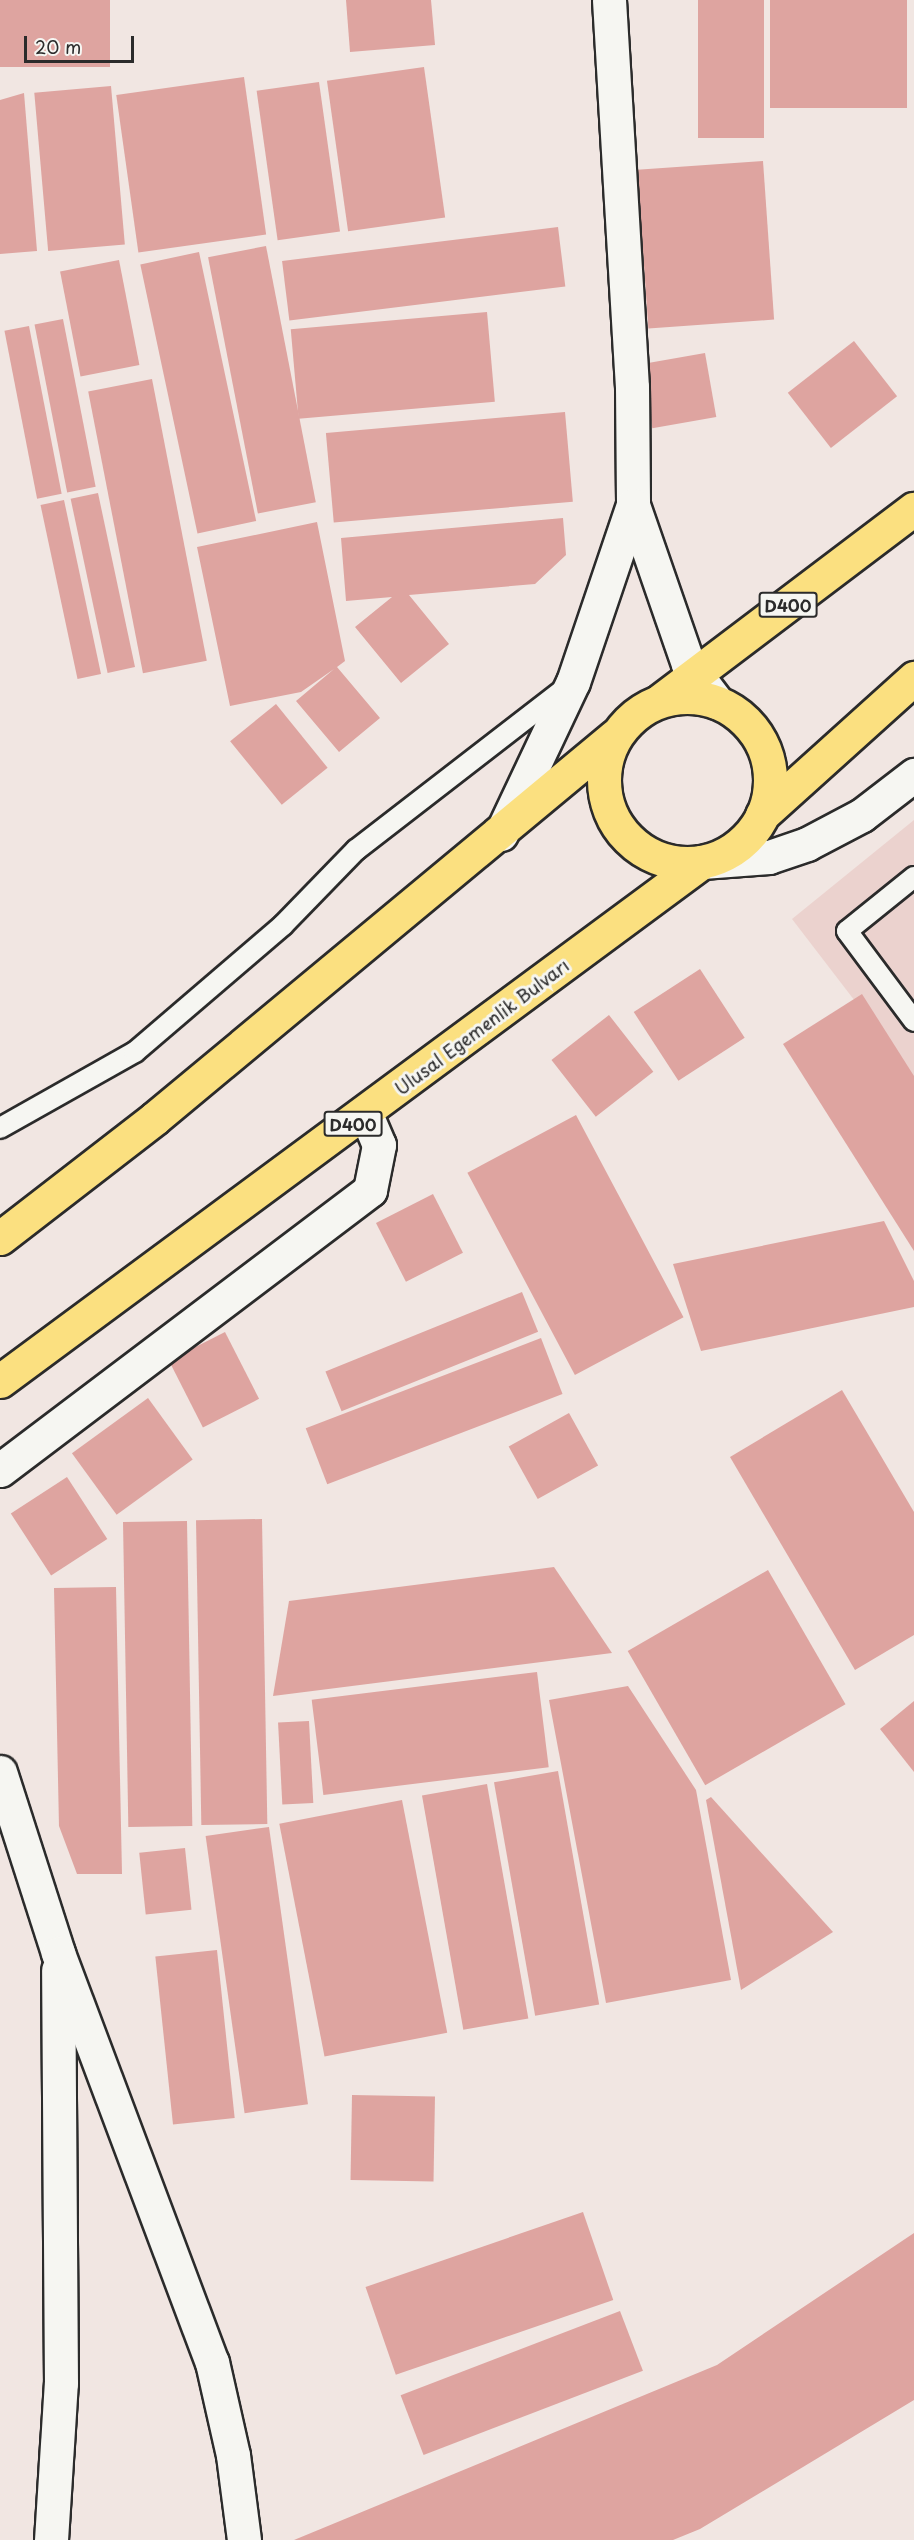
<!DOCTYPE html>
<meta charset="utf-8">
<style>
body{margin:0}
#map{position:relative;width:914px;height:2540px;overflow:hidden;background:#f1e6e2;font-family:"Playpen Sans",sans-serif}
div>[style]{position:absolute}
.built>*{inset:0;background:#ebd2ce}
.building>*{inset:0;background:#dea4a0;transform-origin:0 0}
.roads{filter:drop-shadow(2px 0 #2b2b2b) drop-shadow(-2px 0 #2b2b2b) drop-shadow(0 2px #2b2b2b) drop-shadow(0 -2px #2b2b2b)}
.lane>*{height:20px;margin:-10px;padding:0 10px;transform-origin:10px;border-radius:10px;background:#f6f6f2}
.street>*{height:33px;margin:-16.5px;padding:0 16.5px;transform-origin:16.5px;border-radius:16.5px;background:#f6f6f2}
.highway>*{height:33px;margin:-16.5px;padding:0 16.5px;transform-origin:16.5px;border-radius:16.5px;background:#fbe080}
.highway>.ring{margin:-16.5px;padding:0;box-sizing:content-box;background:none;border:33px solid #fbe080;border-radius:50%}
span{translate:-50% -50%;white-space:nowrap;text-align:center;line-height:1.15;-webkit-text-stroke:6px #f6f6f2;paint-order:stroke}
.shield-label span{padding:2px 4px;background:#f6f6f2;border:2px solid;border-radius:4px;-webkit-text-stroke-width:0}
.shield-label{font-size:16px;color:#2b2b2b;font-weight:700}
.street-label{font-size:18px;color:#2b2b2b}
.scale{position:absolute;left:24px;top:36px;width:110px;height:27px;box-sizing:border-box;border:3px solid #2b2b2b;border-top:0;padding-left:8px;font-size:18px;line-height:21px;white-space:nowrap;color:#2b2b2b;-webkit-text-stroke:4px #f6f6f2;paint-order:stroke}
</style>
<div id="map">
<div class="built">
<div style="clip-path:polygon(914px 820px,914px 1078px,792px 919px)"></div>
</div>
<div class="building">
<div style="left:0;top:0;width:110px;height:67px"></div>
<div style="clip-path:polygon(346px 0,431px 0,435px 45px,350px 52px)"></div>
<div style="left:698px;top:0;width:66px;height:138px"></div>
<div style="left:770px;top:0;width:137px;height:108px"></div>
<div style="left:424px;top:67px;width:152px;height:98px;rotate:82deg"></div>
<div style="left:244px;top:77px;width:159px;height:129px;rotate:82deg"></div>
<div style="left:319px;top:82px;width:151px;height:63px;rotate:82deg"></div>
<div style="left:111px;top:86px;width:159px;height:77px;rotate:85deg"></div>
<div style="clip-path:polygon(24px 93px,37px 251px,0 254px,0 100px)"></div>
<div style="left:763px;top:161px;width:159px;height:126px;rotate:86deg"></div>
<div style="left:558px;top:227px;width:60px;height:278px;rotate:83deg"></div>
<div style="left:266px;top:246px;width:261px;height:59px;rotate:79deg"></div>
<div style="left:199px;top:252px;width:275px;height:60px;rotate:78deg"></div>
<div style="left:119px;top:260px;width:107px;height:60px;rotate:79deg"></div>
<div style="left:487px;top:312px;width:90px;height:197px;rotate:85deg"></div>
<div style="left:63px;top:319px;width:171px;height:29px;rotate:79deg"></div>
<div style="left:29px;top:326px;width:171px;height:25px;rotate:79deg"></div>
<div style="left:854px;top:341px;width:70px;height:84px;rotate:52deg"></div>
<div style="left:705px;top:353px;width:65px;height:65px;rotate:80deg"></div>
<div style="left:152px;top:379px;width:287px;height:65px;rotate:79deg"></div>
<div style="left:565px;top:412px;width:90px;height:240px;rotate:85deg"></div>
<div style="left:98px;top:493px;width:178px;height:28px;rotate:78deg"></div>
<div style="left:64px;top:500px;width:178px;height:24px;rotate:78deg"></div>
<div style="clip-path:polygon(563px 518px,566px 555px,535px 584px,409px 595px,449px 644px,401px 683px,355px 627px,392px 597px,346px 601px,341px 538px)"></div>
<div style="clip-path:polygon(317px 522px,345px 661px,337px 667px,380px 718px,339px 752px,296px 701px,334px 669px,301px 692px,230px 706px,197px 547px)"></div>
<div style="left:276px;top:704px;width:82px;height:59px;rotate:51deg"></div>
<div style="left:700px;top:969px;width:82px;height:79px;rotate:57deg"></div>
<div style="clip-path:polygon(862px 994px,914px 1076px,914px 1251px,783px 1044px)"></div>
<div style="left:609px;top:1015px;width:72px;height:73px;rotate:52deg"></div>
<div style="left:576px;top:1115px;width:229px;height:123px;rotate:62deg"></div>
<div style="left:433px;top:1194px;width:66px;height:64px;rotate:63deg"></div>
<div style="clip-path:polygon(884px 1221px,914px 1281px,914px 1307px,701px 1351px,673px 1264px)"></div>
<div style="left:522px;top:1292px;width:43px;height:212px;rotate:68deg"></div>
<div style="left:225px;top:1332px;width:75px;height:63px;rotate:63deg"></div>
<div style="left:541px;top:1338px;width:60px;height:252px;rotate:69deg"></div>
<div style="clip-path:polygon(842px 1390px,914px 1512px,914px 1635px,855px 1670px,730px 1457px)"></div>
<div style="left:148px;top:1398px;width:76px;height:94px;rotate:54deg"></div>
<div style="left:569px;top:1413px;width:60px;height:69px;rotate:61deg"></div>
<div style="left:67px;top:1477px;width:74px;height:67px;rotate:57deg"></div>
<div style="left:262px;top:1519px;width:305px;height:66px;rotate:89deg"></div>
<div style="left:187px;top:1521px;width:305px;height:64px;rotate:89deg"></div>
<div style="clip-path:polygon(554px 1567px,612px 1653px,273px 1696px,289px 1601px)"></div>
<div style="left:768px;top:1570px;width:155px;height:162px;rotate:60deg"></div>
<div style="clip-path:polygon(116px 1587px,122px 1874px,77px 1874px,59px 1826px,54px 1588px)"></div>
<div style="left:537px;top:1672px;width:96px;height:227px;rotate:83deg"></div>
<div style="clip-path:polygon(628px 1686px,696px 1790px,731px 1980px,606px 2003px,549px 1700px)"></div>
<div style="clip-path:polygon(914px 1701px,914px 1772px,880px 1729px)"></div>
<div style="left:309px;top:1721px;width:82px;height:31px;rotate:87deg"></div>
<div style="left:558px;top:1771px;width:237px;height:65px;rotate:80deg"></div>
<div style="left:487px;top:1784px;width:238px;height:66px;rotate:80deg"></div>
<div style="clip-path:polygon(711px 1797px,833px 1932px,741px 1990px,706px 1800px)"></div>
<div style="left:402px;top:1800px;width:237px;height:125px;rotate:79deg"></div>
<div style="left:269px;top:1827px;width:280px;height:64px;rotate:82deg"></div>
<div style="left:185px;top:1848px;width:62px;height:46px;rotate:84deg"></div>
<div style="left:217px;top:1950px;width:169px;height:62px;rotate:84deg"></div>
<div style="left:352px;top:2095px;width:83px;height:85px;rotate:1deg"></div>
<div style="left:583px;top:2212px;width:93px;height:230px;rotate:71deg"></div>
<div style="clip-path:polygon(914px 2233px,914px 2400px,700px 2529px,673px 2540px,294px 2540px,717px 2365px)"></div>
<div style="left:620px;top:2311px;width:64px;height:235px;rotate:69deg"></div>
</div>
<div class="roads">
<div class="lane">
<div style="left:914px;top:877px;width:86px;rotate:141.1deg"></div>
<div style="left:847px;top:931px;width:112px;rotate:53.3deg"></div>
<div style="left:0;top:1128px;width:155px;rotate:-29.4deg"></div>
<div style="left:135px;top:1052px;width:195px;rotate:-40.6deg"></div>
<div style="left:283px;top:925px;width:105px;rotate:-45.8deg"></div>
<div style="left:356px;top:850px;width:263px;rotate:-37.7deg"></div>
</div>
<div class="street">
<div style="left:609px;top:0;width:388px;rotate:86.6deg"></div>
<div style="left:632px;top:387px;width:118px;rotate:89.5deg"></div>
<div style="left:633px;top:505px;width:168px;rotate:70.9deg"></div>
<div style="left:688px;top:664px;width:48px;rotate:52.7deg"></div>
<div style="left:501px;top:834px;width:168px;rotate:-64.7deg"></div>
<div style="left:573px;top:682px;width:187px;rotate:-71.3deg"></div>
<div style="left:702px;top:862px;width:67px;rotate:-4.3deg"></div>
<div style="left:769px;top:857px;width:40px;rotate:-18.9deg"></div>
<div style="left:807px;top:844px;width:62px;rotate:-27.8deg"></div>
<div style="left:862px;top:815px;width:66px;rotate:-37.6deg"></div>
<div style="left:0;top:1470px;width:464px;rotate:-37.1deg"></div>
<div style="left:370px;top:1190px;width:46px;rotate:-78.7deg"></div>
<div style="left:379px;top:1145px;width:33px;rotate:-113deg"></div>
<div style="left:0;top:1772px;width:190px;rotate:72.2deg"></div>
<div style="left:58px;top:1953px;width:437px;rotate:69.4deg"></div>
<div style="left:212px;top:2362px;width:95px;rotate:77.3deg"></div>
<div style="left:233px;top:2455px;width:86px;rotate:82.6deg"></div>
<div style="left:51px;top:2540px;width:157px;rotate:-86.4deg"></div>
<div style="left:61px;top:2383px;width:413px;rotate:-90.4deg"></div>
</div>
<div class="highway">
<div class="ring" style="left:604px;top:697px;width:133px;height:133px"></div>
<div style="left:661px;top:700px;width:317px;rotate:-37.1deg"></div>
<div style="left:762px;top:815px;width:205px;rotate:-42deg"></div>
<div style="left:0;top:1238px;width:196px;rotate:-37.7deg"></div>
<div style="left:155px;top:1118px;width:599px;rotate:-39.72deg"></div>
<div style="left:0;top:1381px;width:873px;rotate:-36.48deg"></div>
</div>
</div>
<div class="shield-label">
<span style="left:788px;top:605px">D400</span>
<span style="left:353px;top:1124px">D400</span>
</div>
<div class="street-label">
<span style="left:482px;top:1027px;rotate:-37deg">Ulusal Egemenlik Bulvarı</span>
</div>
<div class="scale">20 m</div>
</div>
